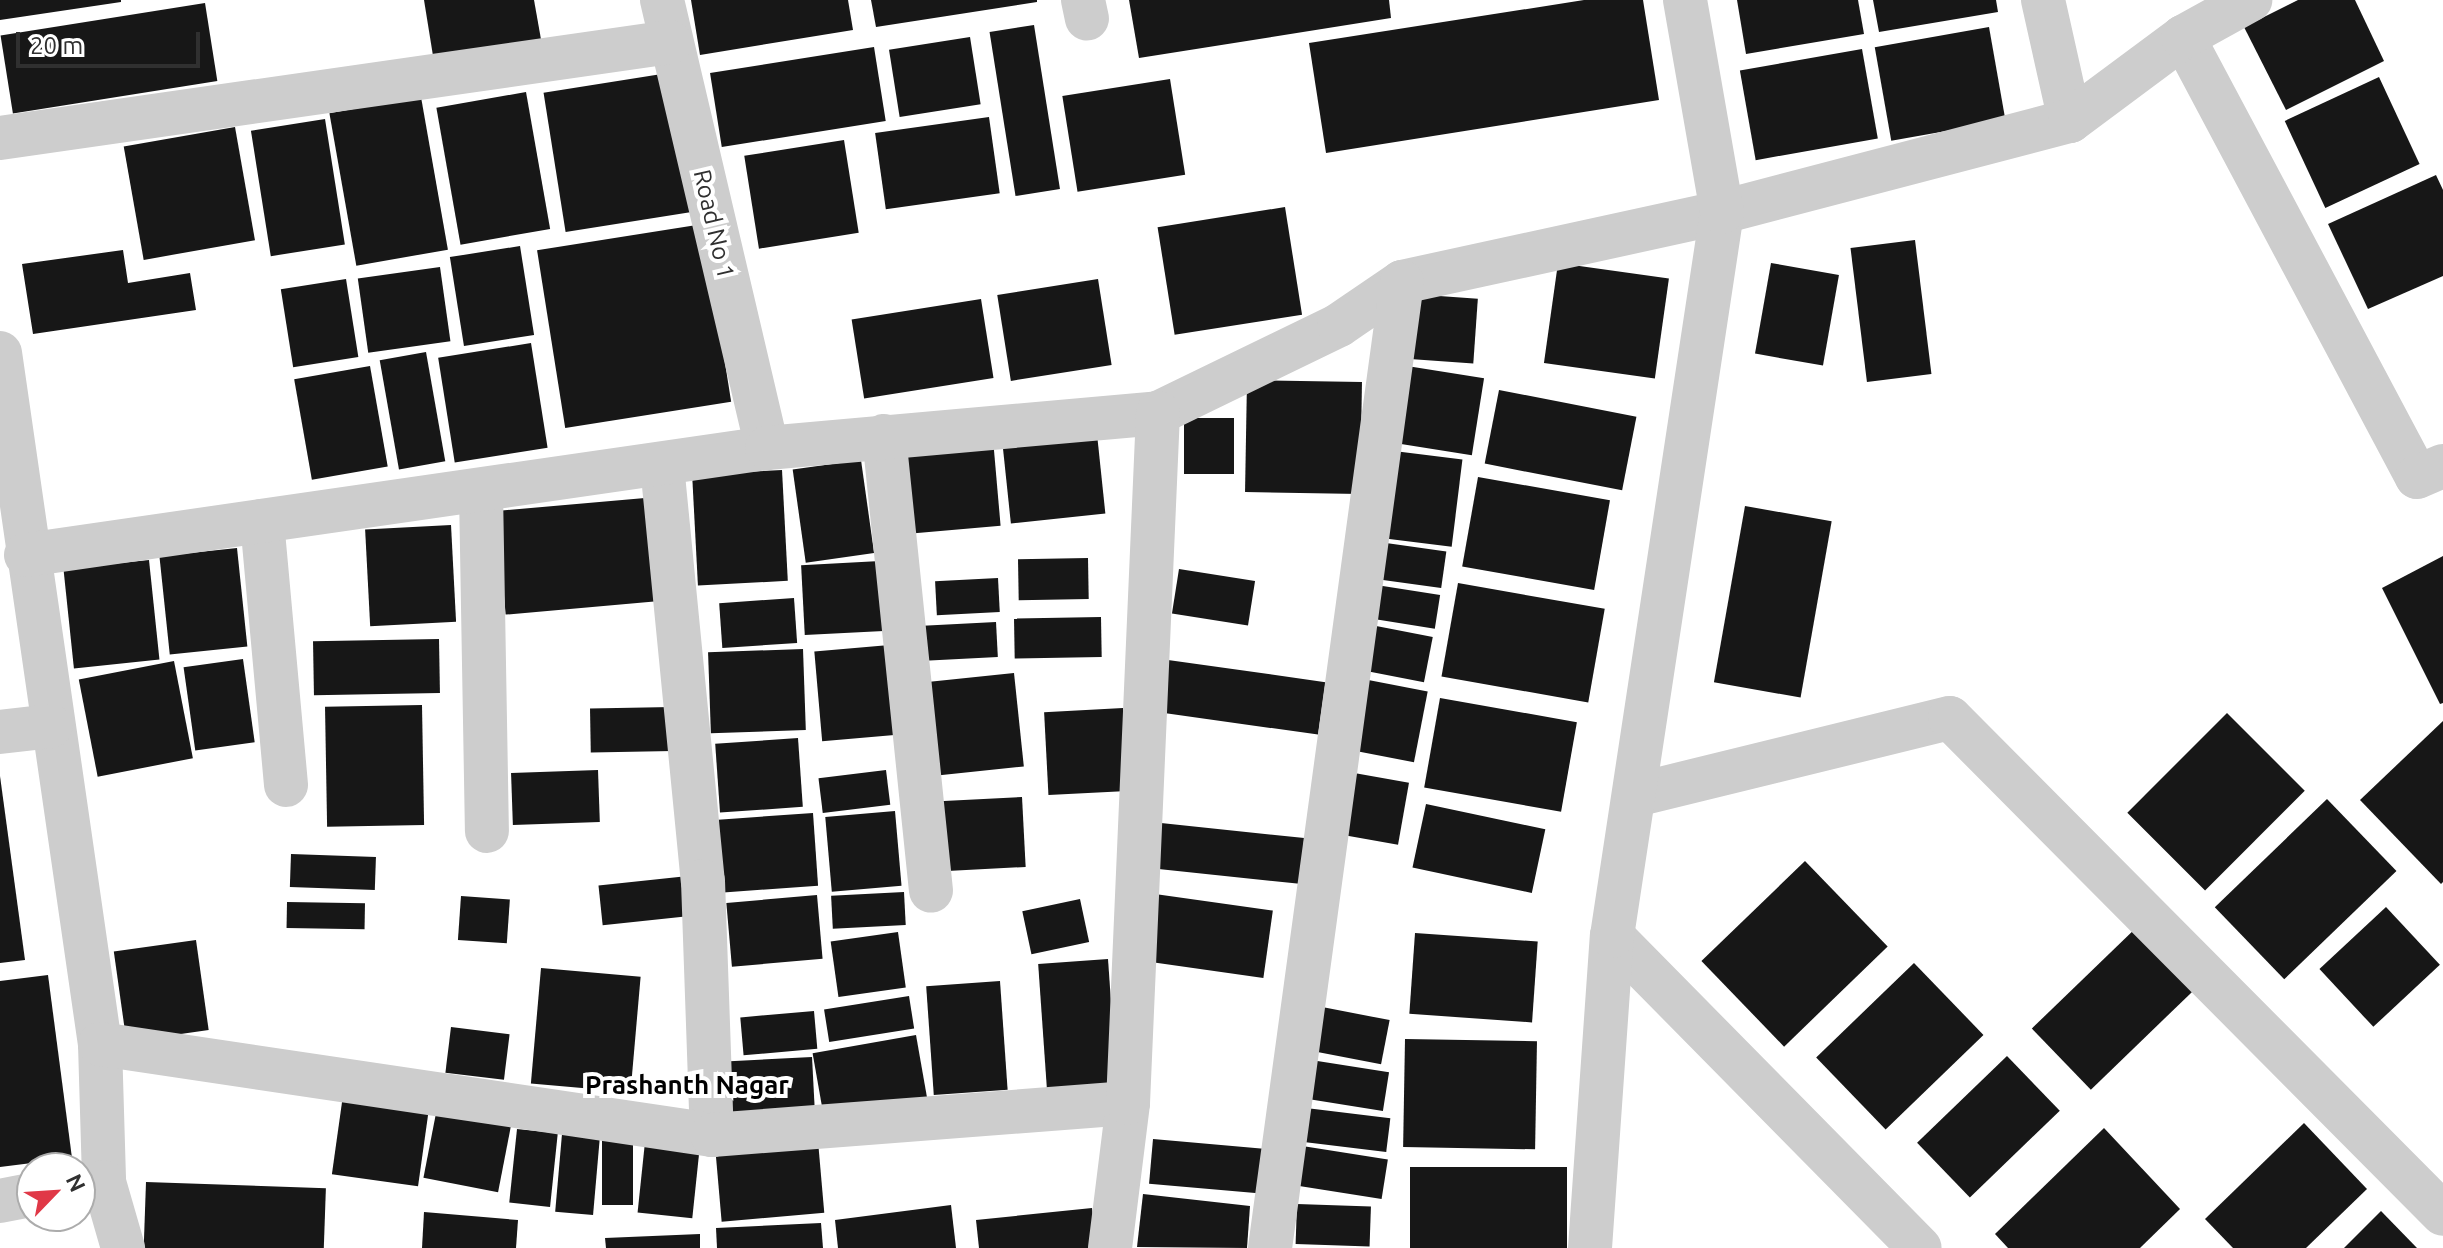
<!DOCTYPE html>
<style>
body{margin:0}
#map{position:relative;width:2443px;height:1248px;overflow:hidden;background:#fff;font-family:Ubuntu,sans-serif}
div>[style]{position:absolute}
.building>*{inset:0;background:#171717;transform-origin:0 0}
.minor>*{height:44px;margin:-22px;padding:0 22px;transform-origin:22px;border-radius:22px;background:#cdcdcd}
span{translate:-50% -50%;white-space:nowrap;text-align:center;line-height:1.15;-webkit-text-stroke:8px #fff;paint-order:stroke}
.street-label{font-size:24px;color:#303030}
.neighbourhood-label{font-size:26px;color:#000;font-weight:700}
.north{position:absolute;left:16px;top:1152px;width:80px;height:80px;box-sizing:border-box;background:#fff;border:2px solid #acacac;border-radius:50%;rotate:65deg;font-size:22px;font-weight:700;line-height:32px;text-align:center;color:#303030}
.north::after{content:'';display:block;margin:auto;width:28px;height:36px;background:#e03847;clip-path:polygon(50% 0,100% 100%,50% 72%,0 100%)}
.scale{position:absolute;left:16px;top:32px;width:184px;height:36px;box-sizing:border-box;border:4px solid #303030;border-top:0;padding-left:10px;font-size:24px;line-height:28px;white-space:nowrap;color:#303030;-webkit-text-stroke:6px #fff;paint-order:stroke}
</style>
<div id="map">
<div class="building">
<div style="clip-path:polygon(0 0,121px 0,121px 2px,0 20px)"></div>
<div style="clip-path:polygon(424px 0,534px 0,542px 45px,434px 62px)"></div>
<div style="clip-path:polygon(691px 0,848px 0,853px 30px,700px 55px)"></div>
<div style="clip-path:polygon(871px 0,1037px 0,1037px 2px,876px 27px)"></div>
<div style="clip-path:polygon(1129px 0,1389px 0,1391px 18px,1139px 58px)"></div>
<div style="clip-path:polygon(1584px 0,1643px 0,1659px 100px,1326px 153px,1309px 43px)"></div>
<div style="clip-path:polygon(1737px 0,1858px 0,1864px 34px,1746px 54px)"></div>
<div style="clip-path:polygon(1873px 0,1996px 0,1998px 12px,1879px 32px)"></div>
<div style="clip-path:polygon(2298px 0,2355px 0,2384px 61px,2286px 110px,2244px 27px)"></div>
<div style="left:205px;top:3px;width:79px;height:207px;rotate:81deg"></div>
<div style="left:1034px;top:25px;width:166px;height:45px;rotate:81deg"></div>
<div style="left:1989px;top:27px;width:95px;height:116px;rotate:80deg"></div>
<div style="left:970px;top:37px;width:68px;height:82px;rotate:81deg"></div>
<div style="left:874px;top:47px;width:75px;height:166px;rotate:81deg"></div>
<div style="left:1862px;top:49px;width:91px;height:124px;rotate:80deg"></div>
<div style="left:668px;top:73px;width:141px;height:126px;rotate:81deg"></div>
<div style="left:2379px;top:77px;width:96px;height:104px;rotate:65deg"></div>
<div style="left:1170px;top:79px;width:97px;height:109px;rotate:81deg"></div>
<div style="left:526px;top:92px;width:139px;height:91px;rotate:80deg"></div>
<div style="left:421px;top:97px;width:155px;height:93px;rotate:80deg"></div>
<div style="left:989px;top:117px;width:77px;height:115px;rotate:82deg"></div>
<div style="left:325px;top:119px;width:127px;height:75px;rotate:81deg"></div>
<div style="left:235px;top:127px;width:115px;height:113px;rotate:80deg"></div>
<div style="left:844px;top:140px;width:94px;height:101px;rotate:81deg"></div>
<div style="clip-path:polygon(2436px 175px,2443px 190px,2443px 276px,2368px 309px,2328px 224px)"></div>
<div style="left:1285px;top:207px;width:109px;height:129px;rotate:81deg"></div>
<div style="left:703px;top:224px;width:180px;height:168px;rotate:81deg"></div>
<div style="left:1915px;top:240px;width:135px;height:65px;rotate:83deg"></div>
<div style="left:520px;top:246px;width:90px;height:71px;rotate:81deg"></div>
<div style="clip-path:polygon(123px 250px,128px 283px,190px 273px,196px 310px,33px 334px,22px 264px)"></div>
<div style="left:1558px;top:263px;width:112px;height:101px;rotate:8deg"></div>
<div style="left:1771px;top:263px;width:69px;height:92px;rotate:10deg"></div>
<div style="left:440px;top:267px;width:75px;height:83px;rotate:82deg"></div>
<div style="left:346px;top:279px;width:79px;height:66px;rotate:81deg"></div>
<div style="left:1098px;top:279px;width:87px;height:102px;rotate:81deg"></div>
<div style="left:1411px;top:294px;width:67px;height:65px;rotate:4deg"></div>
<div style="left:981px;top:299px;width:80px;height:131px;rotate:81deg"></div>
<div style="left:531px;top:343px;width:106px;height:94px;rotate:81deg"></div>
<div style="left:426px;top:352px;width:111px;height:47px;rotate:80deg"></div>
<div style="left:370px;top:366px;width:102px;height:77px;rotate:80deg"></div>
<div style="left:1407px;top:366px;width:78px;height:78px;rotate:9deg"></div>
<div style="left:1247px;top:380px;width:115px;height:112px;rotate:1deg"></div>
<div style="left:1499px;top:390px;width:140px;height:75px;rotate:11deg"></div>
<div style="left:1184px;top:418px;width:50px;height:56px"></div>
<div style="left:1097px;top:434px;width:80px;height:95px;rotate:84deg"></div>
<div style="left:993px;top:439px;width:87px;height:95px;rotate:85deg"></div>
<div style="left:1386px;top:450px;width:77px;height:88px;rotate:7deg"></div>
<div style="left:861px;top:460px;width:94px;height:69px;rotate:82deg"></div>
<div style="left:782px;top:470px;width:111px;height:90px;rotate:87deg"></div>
<div style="left:1478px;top:477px;width:134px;height:91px;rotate:10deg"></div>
<div style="left:645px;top:498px;width:104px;height:149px;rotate:85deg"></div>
<div style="left:1745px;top:506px;width:88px;height:179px;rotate:10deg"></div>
<div style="left:451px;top:525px;width:97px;height:86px;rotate:87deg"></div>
<div style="left:1379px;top:542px;width:68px;height:37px;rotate:8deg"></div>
<div style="left:237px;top:548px;width:99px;height:78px;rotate:84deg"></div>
<div style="clip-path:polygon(2443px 556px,2443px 703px,2440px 704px,2382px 588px)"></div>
<div style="left:1088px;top:558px;width:41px;height:70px;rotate:89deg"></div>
<div style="left:149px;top:560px;width:100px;height:86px;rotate:84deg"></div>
<div style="left:880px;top:561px;width:70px;height:79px;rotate:87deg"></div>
<div style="left:1179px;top:569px;width:77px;height:45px;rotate:9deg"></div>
<div style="left:998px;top:578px;width:34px;height:63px;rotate:87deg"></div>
<div style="left:1458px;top:583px;width:149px;height:95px;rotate:10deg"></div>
<div style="left:1370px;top:584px;width:71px;height:34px;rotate:9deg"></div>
<div style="left:794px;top:598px;width:45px;height:75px;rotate:86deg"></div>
<div style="left:1101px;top:617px;width:40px;height:87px;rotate:89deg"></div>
<div style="left:996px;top:622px;width:35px;height:78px;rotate:87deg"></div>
<div style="left:1366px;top:624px;width:68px;height:46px;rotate:11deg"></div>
<div style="left:439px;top:639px;width:54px;height:126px;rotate:89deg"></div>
<div style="left:901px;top:644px;width:90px;height:87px;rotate:85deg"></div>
<div style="left:803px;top:649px;width:81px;height:95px;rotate:88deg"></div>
<div style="left:243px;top:659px;width:84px;height:60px;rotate:82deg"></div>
<div style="left:1168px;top:660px;width:159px;height:53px;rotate:8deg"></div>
<div style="left:174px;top:661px;width:99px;height:97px;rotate:79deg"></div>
<div style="left:1014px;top:673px;width:94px;height:99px;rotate:84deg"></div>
<div style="left:1358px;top:678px;width:71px;height:72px;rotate:11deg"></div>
<div style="left:1440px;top:698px;width:139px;height:91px;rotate:10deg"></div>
<div style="left:422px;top:705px;width:120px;height:97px;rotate:89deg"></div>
<div style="left:672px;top:707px;width:44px;height:82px;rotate:89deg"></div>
<div style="left:1123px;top:708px;width:83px;height:79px;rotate:87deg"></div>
<div style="left:2227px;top:713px;width:110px;height:141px;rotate:45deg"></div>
<div style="clip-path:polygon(2443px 721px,2443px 882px,2441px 884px,2360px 800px)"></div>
<div style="left:798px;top:738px;width:69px;height:83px;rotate:86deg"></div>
<div style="left:598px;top:770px;width:52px;height:87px;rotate:88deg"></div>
<div style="left:886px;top:770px;width:35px;height:68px;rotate:83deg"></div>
<div style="left:1343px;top:771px;width:67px;height:63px;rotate:10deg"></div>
<div style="clip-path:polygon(0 776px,25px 960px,0 963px)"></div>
<div style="left:1022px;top:797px;width:70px;height:88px;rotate:87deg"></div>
<div style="left:2327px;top:799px;width:100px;height:156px;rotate:46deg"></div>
<div style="left:1426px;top:804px;width:122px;height:65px;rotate:12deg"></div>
<div style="left:895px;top:811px;width:75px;height:70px;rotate:85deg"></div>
<div style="left:813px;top:813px;width:73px;height:95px;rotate:86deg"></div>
<div style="left:1161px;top:823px;width:144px;height:46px;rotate:6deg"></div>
<div style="left:291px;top:854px;width:85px;height:33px;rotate:2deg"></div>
<div style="left:1805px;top:861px;width:119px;height:144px;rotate:46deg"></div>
<div style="left:688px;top:876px;width:40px;height:90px;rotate:84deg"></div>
<div style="left:904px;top:892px;width:33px;height:73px;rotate:87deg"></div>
<div style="left:1155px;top:894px;width:119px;height:68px;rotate:8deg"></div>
<div style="left:817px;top:895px;width:64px;height:91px;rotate:85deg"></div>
<div style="left:461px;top:896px;width:49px;height:44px;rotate:4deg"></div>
<div style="left:1080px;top:899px;width:44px;height:59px;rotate:78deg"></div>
<div style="left:287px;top:902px;width:78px;height:26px;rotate:1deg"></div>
<div style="left:2386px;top:907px;width:79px;height:91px;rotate:47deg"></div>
<div style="left:2139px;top:925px;width:85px;height:149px;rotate:46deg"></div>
<div style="left:898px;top:932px;width:56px;height:68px;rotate:82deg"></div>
<div style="left:1415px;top:933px;width:123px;height:81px;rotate:4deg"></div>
<div style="left:196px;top:940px;width:91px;height:83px;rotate:82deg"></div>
<div style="left:1108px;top:959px;width:127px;height:70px;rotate:86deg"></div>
<div style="left:1914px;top:963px;width:100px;height:136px;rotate:46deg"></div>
<div style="left:541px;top:968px;width:100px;height:116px;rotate:5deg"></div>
<div style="clip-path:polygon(48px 975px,72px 1158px,0 1167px,0 981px)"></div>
<div style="left:1000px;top:981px;width:109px;height:74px;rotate:86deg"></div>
<div style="left:909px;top:996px;width:33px;height:86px;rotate:81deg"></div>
<div style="left:1317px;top:1006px;width:74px;height:45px;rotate:11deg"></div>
<div style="left:814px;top:1011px;width:38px;height:74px;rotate:85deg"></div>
<div style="left:451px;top:1027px;width:59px;height:46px;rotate:7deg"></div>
<div style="left:916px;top:1035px;width:66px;height:105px;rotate:80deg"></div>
<div style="left:1405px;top:1039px;width:132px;height:108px;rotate:1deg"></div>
<div style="left:2007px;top:1056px;width:76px;height:125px;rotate:46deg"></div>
<div style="left:812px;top:1057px;width:63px;height:97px;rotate:87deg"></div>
<div style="left:1311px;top:1060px;width:79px;height:39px;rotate:9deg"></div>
<div style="left:344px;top:1088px;width:87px;height:87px;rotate:8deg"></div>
<div style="left:437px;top:1108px;width:76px;height:71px;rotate:11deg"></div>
<div style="left:1306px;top:1108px;width:85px;height:34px;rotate:7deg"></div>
<div style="clip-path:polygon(2304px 1123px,2367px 1189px,2306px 1248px,2233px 1248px,2205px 1219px)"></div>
<div style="clip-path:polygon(2104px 1128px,2180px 1209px,2140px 1248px,2008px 1248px,1995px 1234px)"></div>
<div style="left:517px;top:1129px;width:41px;height:74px;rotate:6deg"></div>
<div style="left:562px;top:1134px;width:38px;height:78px;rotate:5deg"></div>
<div style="left:1153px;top:1139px;width:121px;height:45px;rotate:5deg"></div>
<div style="left:602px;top:1140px;width:31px;height:65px"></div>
<div style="left:818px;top:1141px;width:72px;height:103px;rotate:85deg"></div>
<div style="left:645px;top:1142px;width:55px;height:71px;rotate:6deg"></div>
<div style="left:1296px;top:1145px;width:93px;height:40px;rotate:9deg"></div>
<div style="left:1410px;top:1167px;width:157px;height:81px"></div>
<div style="left:146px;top:1182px;width:180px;height:66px;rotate:2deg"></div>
<div style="clip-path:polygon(1143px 1194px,1250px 1206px,1247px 1248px,1137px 1247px)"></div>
<div style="left:1297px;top:1204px;width:74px;height:40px;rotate:2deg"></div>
<div style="clip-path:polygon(951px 1205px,956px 1248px,838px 1248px,835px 1220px)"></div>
<div style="clip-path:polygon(1092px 1208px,1096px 1248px,979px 1248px,976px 1220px)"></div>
<div style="clip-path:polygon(2381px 1211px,2417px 1248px,2344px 1248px)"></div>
<div style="clip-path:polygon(424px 1212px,518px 1220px,516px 1248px,422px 1248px)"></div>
<div style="clip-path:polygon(821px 1223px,823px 1248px,717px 1248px,716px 1228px)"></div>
<div style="clip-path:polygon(700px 1234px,700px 1248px,606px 1248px,605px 1238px)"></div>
</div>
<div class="minor">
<div style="left:662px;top:0;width:460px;rotate:76.8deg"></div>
<div style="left:1083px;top:0;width:19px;rotate:78deg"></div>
<div style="left:2043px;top:0;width:124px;rotate:77.4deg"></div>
<div style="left:2183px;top:37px;width:498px;rotate:62deg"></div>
<div style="left:2417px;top:477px;width:28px;rotate:-23deg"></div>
<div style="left:0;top:138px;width:677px;rotate:-8.15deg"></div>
<div style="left:0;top:353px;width:698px;rotate:81.77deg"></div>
<div style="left:100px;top:1044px;width:138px;rotate:88.3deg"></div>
<div style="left:104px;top:1182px;width:69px;rotate:73.9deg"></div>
<div style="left:884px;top:436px;width:457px;rotate:84.1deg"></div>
<div style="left:662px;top:465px;width:418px;rotate:84.4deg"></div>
<div style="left:703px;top:881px;width:254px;rotate:88deg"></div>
<div style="left:481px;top:492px;width:339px;rotate:89deg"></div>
<div style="left:262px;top:521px;width:265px;rotate:84.8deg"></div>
<div style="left:26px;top:555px;width:749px;rotate:-8.22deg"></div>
<div style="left:767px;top:448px;width:393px;rotate:-5.1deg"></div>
<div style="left:1158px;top:413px;width:201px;rotate:-25.9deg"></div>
<div style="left:1339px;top:325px;width:76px;rotate:-34.3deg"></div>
<div style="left:1402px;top:282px;width:328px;rotate:-12.3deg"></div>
<div style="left:1722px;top:212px;width:360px;rotate:-14.7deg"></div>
<div style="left:2070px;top:121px;width:141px;rotate:-36.6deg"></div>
<div style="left:2183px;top:37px;width:77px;rotate:-28.9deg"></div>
<div style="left:0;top:732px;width:51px;rotate:-6.7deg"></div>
<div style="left:1636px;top:795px;width:323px;rotate:-13.8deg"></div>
<div style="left:1950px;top:718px;width:699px;rotate:45.17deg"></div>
<div style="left:1612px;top:936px;width:438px;rotate:45.4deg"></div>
<div style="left:100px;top:1044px;width:619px;rotate:8.46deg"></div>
<div style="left:712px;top:1135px;width:417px;rotate:-4.4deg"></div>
<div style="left:0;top:1201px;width:33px;rotate:-11deg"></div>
<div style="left:1110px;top:1248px;width:146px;rotate:-82.9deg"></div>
<div style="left:1128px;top:1103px;width:691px;rotate:-87.51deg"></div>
<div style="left:1270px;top:1248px;width:975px;rotate:-82.22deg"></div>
<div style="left:1590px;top:1248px;width:313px;rotate:-86deg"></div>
<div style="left:1612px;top:936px;width:732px;rotate:-81.36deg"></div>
<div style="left:1722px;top:212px;width:215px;rotate:-99.9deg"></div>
</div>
<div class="street-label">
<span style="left:714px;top:224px;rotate:77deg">Road No 1</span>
</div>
<div class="neighbourhood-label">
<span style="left:687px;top:1085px">Prashanth Nagar</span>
</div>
<div class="north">N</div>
<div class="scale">20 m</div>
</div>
